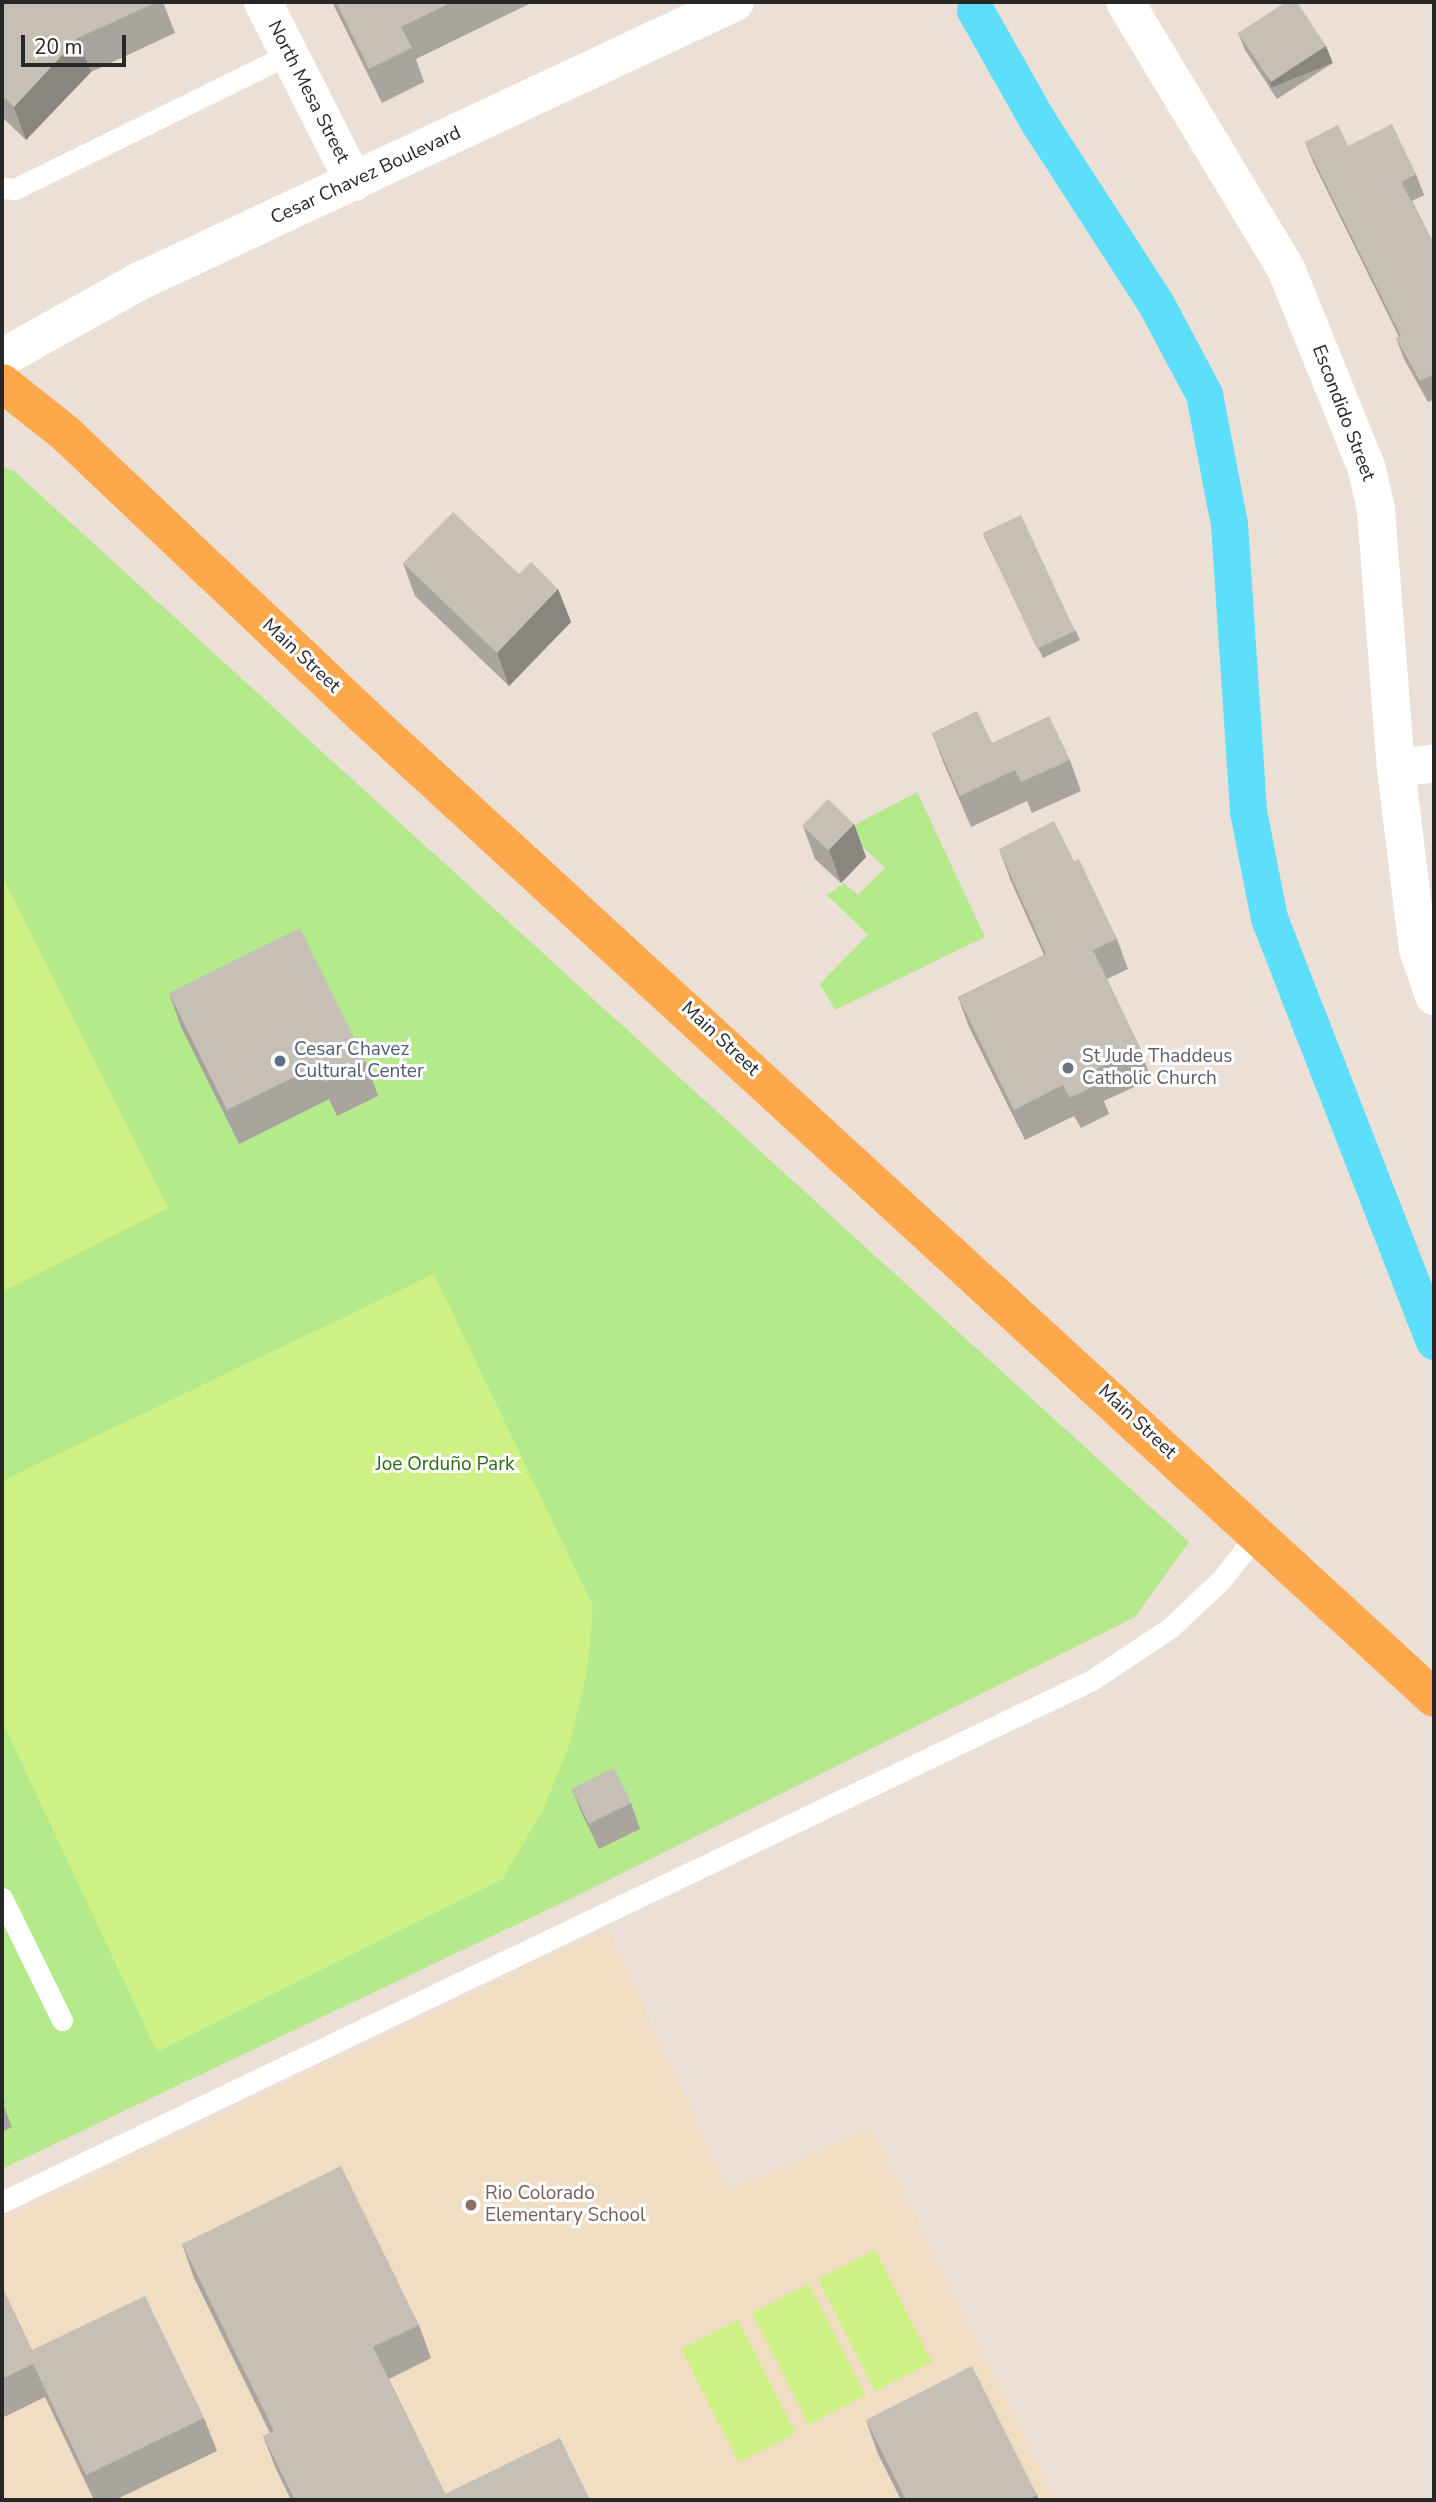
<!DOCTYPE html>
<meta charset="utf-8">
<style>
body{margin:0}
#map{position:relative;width:1436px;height:2502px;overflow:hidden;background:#ece0d6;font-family:"Nunito Sans",sans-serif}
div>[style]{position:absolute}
.education>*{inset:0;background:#f0ddc3}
.green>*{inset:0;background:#b4e98c}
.pitch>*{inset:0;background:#cef186;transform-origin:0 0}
.canal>*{height:37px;margin:-18.5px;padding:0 18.5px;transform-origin:18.5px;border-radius:18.5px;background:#5ddefa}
.service>*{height:21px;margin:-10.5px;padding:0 10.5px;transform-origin:10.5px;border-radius:10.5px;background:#fff}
.minor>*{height:38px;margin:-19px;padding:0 19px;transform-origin:19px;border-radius:19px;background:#fff}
.tertiary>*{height:38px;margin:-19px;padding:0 19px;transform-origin:19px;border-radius:19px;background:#fff}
.trunk>*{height:38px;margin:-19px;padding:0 19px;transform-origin:19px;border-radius:19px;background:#fea84c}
.wall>*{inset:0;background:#a9a49d}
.shaded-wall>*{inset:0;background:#8a867f;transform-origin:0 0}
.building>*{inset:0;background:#c5bfb6;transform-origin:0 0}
.dots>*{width:19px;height:19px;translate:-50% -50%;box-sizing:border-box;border:4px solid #fff;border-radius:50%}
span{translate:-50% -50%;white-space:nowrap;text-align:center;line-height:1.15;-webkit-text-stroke:6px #fff;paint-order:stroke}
.street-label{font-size:19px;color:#272727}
.service-label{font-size:19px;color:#4e5e75}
.left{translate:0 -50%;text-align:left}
.worship-label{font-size:19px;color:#5b616d}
.park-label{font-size:19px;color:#2c6912}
.education-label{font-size:19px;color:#785e54}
.frame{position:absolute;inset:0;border:4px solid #272727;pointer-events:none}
.scale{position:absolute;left:21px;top:35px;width:105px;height:32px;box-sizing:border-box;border:4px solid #272727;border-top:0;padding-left:9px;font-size:21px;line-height:24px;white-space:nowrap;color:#272727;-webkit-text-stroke:5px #fff;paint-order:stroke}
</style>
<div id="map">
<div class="education">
<div style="clip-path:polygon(608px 1928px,728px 2190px,872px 2128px,1057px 2500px,2px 2500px,2px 2220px)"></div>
</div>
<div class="green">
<div style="clip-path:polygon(2px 467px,14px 471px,1189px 1542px,1135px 1617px,566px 1901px,2px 2169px)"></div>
<div style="clip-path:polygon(917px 792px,985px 937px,835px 1010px,820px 984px,868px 935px,827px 895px,844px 883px,858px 895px,885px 868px,845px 830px)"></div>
</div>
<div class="pitch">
<div style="clip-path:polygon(2px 876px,168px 1208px,2px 1292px)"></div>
<div style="clip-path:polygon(434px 1274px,593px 1606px,587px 1672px,569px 1746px,543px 1810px,502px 1880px,157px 2052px,2px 1721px,2px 1481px)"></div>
<div style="left:875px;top:2250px;width:126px;height:64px;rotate:63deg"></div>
<div style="left:809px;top:2284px;width:125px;height:64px;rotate:63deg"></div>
<div style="left:738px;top:2320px;width:127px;height:64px;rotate:63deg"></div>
</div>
<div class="canal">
<div style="left:975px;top:10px;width:130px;rotate:60.5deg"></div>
<div style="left:1039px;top:123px;width:213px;rotate:57.1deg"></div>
<div style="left:1155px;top:302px;width:104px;rotate:62deg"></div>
<div style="left:1204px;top:394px;width:132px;rotate:79.1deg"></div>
<div style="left:1229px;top:524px;width:288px;rotate:86.2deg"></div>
<div style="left:1248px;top:811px;width:109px;rotate:78.9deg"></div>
<div style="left:1269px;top:918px;width:454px;rotate:68.7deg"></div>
</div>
<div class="service">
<div style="left:2px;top:188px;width:13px;rotate:4deg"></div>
<div style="left:15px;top:189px;width:305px;rotate:-26.2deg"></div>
<div style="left:2px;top:1898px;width:136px;rotate:63.8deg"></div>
<div style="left:2px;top:2202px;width:1209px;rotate:-25.59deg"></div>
<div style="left:1092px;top:1680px;width:94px;rotate:-33.7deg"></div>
<div style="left:1170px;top:1628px;width:70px;rotate:-43.3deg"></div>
<div style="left:1221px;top:1580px;width:60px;rotate:-51.8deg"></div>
</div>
<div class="minor">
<div style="left:263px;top:2px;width:202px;rotate:63.2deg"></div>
<div style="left:1125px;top:2px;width:314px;rotate:58.9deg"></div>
<div style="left:1287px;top:271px;width:214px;rotate:68deg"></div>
<div style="left:1367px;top:469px;width:42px;rotate:77.6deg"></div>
<div style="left:1376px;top:510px;width:259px;rotate:85.6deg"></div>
<div style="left:1396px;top:768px;width:182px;rotate:83.1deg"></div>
<div style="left:1418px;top:949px;width:50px;rotate:71.2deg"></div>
<div style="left:1396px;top:768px;width:38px;rotate:-7deg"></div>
</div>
<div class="tertiary">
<div style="left:2px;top:358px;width:158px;rotate:-29.2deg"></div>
<div style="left:140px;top:281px;width:657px;rotate:-25.12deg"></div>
</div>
<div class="trunk">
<div style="left:2px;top:383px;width:80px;rotate:38.4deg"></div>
<div style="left:65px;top:433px;width:412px;rotate:43.4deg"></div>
<div style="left:364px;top:716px;width:1452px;rotate:42.54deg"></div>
</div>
<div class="wall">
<div style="clip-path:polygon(2px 2px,163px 2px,175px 33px,91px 72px,26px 140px,2px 117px)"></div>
<div style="clip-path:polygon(332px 2px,533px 2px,416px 59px,424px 82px,382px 103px)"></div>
<div style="clip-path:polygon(1238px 33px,1333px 63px,1277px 99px,1245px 50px)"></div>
<div style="clip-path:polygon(1305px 142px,1416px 174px,1424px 195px,1412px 201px,1434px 244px,1434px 399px,1428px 402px,1404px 359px,1396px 338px,1399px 337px,1313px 162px)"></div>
<div style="clip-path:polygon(983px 534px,1076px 631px,1080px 640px,1043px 658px,987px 543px)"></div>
<div style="clip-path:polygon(403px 563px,519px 574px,558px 589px,571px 622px,509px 686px,415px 596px)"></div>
<div style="clip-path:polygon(932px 733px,992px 743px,1070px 760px,1081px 791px,1032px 813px,1027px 801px,971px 827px,944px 764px)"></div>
<div style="clip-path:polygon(854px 824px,866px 857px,841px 883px,815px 859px,803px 826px)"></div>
<div style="clip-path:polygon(999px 849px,1074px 861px,1117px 939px,1128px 969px,1107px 979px,1140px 1048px,1151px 1079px,1104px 1101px,1109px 1114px,1081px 1128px,1074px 1116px,1025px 1140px,969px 1027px,958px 997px,1044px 955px,1010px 879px)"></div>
<div style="clip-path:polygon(169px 993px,366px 1062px,378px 1096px,337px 1116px,329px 1099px,239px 1144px,181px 1027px)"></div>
<div style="clip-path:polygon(572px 1789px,631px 1803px,640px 1829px,599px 1849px,582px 1814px)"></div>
<div style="clip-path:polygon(2px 2093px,5px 2103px,3px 2104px,12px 2127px,2px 2132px)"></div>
<div style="clip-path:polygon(182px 2244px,419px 2325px,431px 2358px,389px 2379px,445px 2494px,590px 2500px,291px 2500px,276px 2469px,263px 2436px,270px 2433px,194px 2278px)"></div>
<div style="clip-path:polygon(2px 2287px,32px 2350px,204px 2418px,217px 2451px,115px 2500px,94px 2500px,45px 2397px,2px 2418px)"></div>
<div style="clip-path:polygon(866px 2420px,1037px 2495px,1039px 2500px,901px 2500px,878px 2454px)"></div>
</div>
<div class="shaded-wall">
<div style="clip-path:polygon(78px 38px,91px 72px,26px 140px,14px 107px)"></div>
<div style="left:1326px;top:46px;width:18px;height:66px;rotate:68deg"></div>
<div style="clip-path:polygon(558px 589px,571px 622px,509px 686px,497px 653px)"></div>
<div style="clip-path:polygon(854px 824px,866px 857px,841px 883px,829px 850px)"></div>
</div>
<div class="building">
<div style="clip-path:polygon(2px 2px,157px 2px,78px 38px,14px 107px,2px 95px)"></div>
<div style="clip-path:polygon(336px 2px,452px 2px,401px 27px,412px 48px,369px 69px)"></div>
<div style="clip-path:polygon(1286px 2px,1297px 2px,1326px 46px,1271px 82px,1238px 33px)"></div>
<div style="clip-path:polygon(1392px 124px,1416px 174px,1401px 182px,1434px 244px,1434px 374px,1420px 381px,1396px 338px,1401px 336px,1305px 142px,1338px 125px,1348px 146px)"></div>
<div style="clip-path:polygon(453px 512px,519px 574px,531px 562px,558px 589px,497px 653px,403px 563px)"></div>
<div style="left:1021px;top:515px;width:128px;height:42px;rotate:65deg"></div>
<div style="clip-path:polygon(977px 711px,992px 743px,1049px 716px,1070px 760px,1021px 782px,1015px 770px,960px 796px,932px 733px)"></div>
<div style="left:828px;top:799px;width:36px;height:37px;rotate:44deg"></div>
<div style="clip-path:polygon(1054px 821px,1074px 861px,1079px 859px,1117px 939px,1093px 950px,1140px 1048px,1092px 1071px,1098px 1084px,1070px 1098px,1063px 1085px,1014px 1110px,958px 997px,1046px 954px,999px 849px)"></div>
<div style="clip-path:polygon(300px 928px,366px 1062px,325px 1082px,317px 1066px,227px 1110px,169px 993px)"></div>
<div style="left:614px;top:1768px;width:39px;height:47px;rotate:64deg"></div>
<div style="clip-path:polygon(341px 2166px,419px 2325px,373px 2347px,445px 2494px,560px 2438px,590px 2500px,295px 2500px,263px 2436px,274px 2431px,182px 2244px)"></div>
<div style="clip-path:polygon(2px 2287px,32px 2350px,145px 2296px,204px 2418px,86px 2475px,33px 2364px,2px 2379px)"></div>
<div style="clip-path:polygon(972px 2366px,1037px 2495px,1026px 2500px,906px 2500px,866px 2420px)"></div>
</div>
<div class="dots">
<div style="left:280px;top:1061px;background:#5c6f8a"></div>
<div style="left:1068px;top:1068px;background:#6b7280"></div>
<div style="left:471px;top:2205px;background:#8d6e63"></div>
</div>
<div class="street-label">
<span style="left:308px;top:92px;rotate:63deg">North Mesa Street</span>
<span style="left:366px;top:176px;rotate:-25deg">Cesar Chavez Boulevard</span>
<span style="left:1343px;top:413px;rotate:69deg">Escondido Street</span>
<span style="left:301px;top:656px;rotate:43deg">Main Street</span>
<span style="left:720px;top:1039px;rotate:43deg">Main Street</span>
<span style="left:1137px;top:1422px;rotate:43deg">Main Street</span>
</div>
<div class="service-label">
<span class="left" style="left:294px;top:1061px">Cesar Chavez<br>Cultural Center</span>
</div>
<div class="worship-label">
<span class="left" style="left:1082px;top:1068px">St Jude Thaddeus<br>Catholic Church</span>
</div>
<div class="park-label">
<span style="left:445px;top:1465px">Joe Orduño Park</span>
</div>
<div class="education-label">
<span class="left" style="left:485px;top:2205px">Rio Colorado<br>Elementary School</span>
</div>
<div class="frame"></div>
<div class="scale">20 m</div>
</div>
